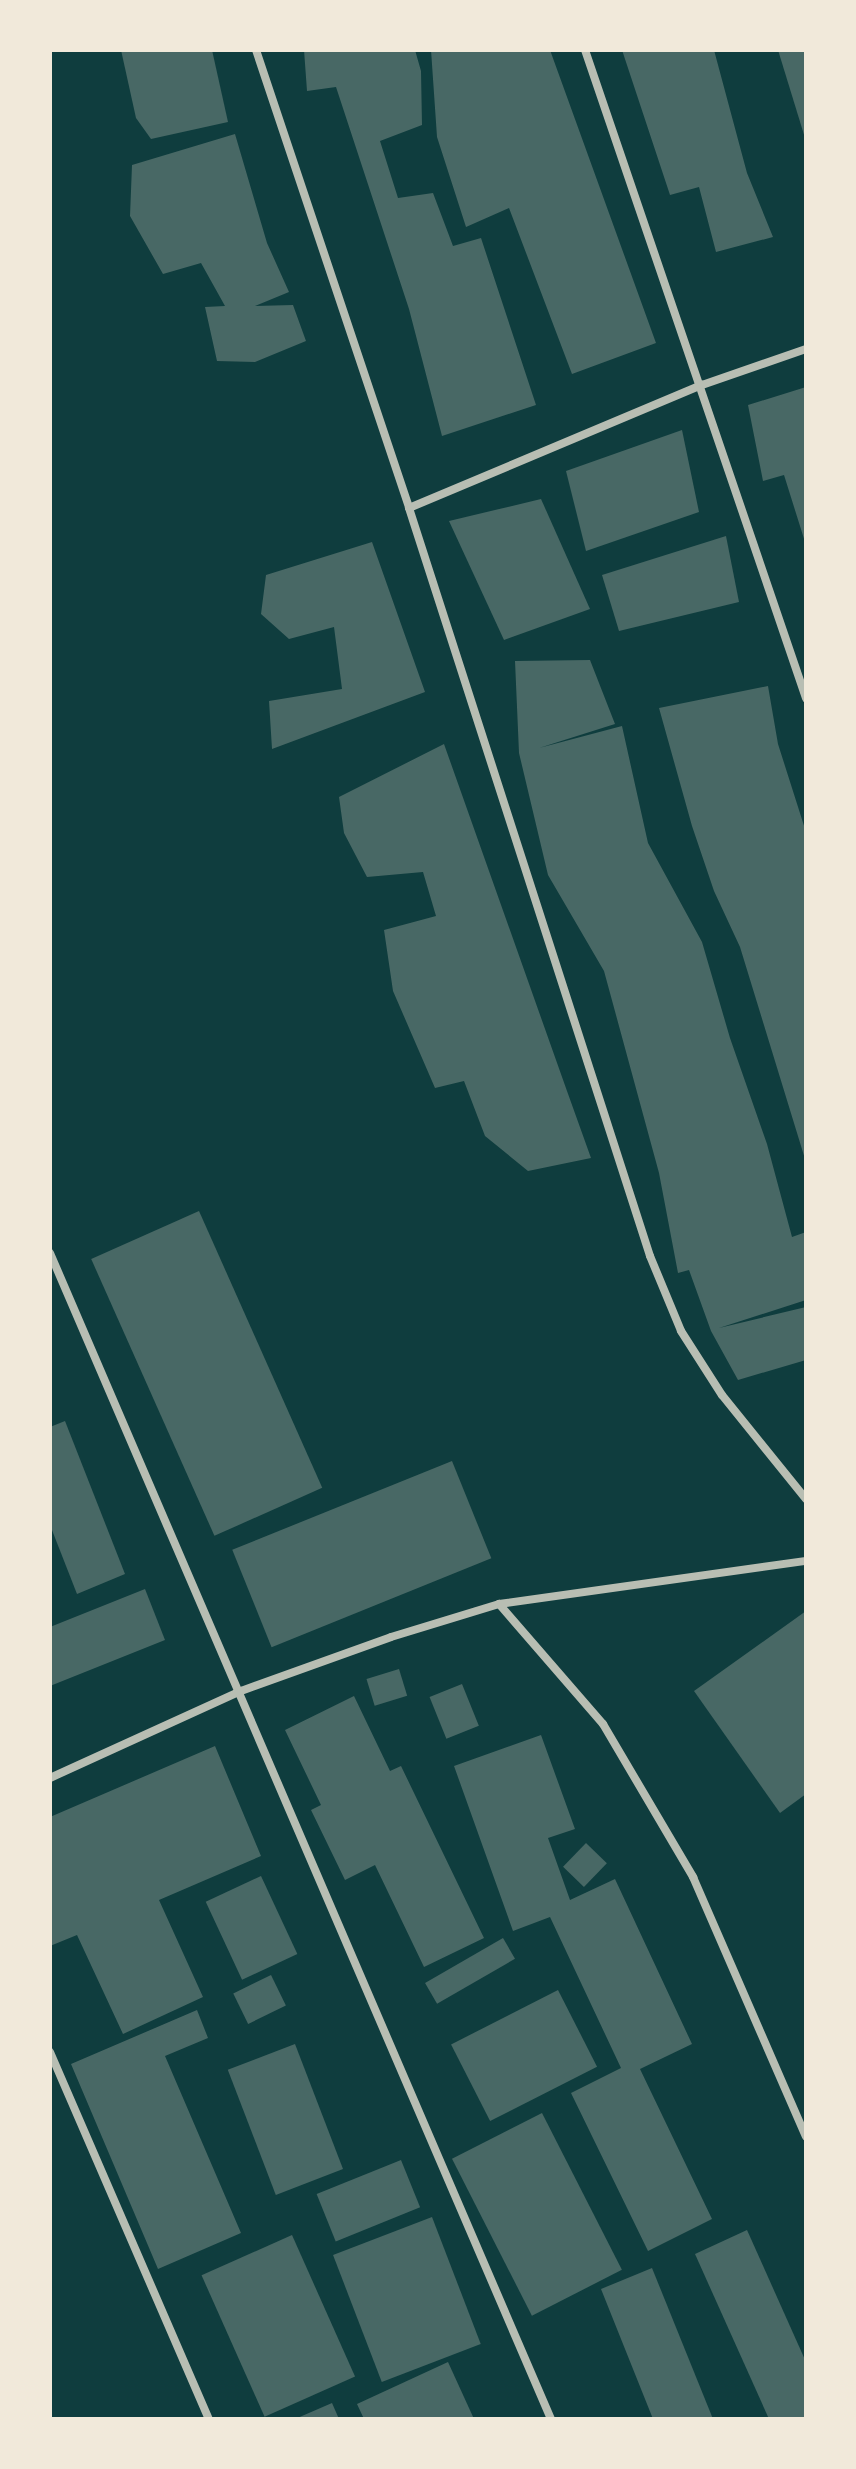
<!DOCTYPE html>
<style>
body{margin:0}
#map{position:relative;width:856px;height:2469px;overflow:hidden;background:#0f3d3e;font-family:"Exo 2",sans-serif}
div>[style]{position:absolute}
.building>*{inset:0;background:#486865;transform-origin:0 0}
.minor>*{height:8px;margin:-4px;padding:0 4px;transform-origin:4px;border-radius:4px;background:#b8beb3}
span{translate:-50% -50%;white-space:nowrap;text-align:center;line-height:1.15;-webkit-text-stroke:8px #f1e9da;paint-order:stroke}
.frame{position:absolute;inset:0;border:52px solid #f1e9da;pointer-events:none}
</style>
<div id="map">
<div class="building">
<div style="clip-path:polygon(121px 50px,212px 50px,228px 122px,151px 139px,136px 118px)"></div>
<div style="clip-path:polygon(304px 50px,415px 50px,421px 71px,422px 125px,380px 141px,398px 198px,433px 193px,453px 246px,481px 238px,536px 405px,442px 436px,409px 309px,336px 87px,307px 91px)"></div>
<div style="clip-path:polygon(431px 50px,550px 50px,656px 343px,572px 374px,509px 208px,466px 227px,437px 137px)"></div>
<div style="clip-path:polygon(622px 50px,714px 50px,747px 173px,773px 237px,716px 252px,699px 187px,670px 195px)"></div>
<div style="clip-path:polygon(778px 50px,806px 50px,806px 138px,805px 138px)"></div>
<div style="clip-path:polygon(235px 134px,267px 243px,289px 292px,255px 306px,293px 305px,306px 341px,255px 362px,217px 361px,205px 307px,225px 306px,201px 263px,163px 274px,130px 216px,132px 165px)"></div>
<div style="clip-path:polygon(806px 387px,806px 542px,805px 542px,784px 475px,763px 481px,748px 405px)"></div>
<div style="clip-path:polygon(682px 430px,699px 512px,586px 551px,566px 471px)"></div>
<div style="clip-path:polygon(541px 499px,590px 609px,504px 640px,449px 521px)"></div>
<div style="clip-path:polygon(726px 536px,739px 602px,619px 631px,602px 575px)"></div>
<div style="clip-path:polygon(372px 542px,425px 692px,272px 749px,269px 701px,342px 689px,334px 627px,289px 639px,261px 614px,266px 575px)"></div>
<div style="clip-path:polygon(590px 660px,615px 724px,539px 748px,622px 726px,648px 843px,702px 942px,730px 1038px,767px 1144px,792px 1237px,806px 1232px,806px 1300px,719px 1328px,806px 1307px,806px 1360px,738px 1380px,711px 1331px,689px 1270px,678px 1273px,659px 1173px,604px 971px,548px 875px,519px 753px,515px 661px)"></div>
<div style="clip-path:polygon(768px 686px,778px 744px,806px 832px,805px 1159px,740px 947px,714px 891px,692px 826px,659px 708px)"></div>
<div style="clip-path:polygon(444px 744px,567px 1091px,591px 1158px,528px 1171px,485px 1136px,464px 1081px,435px 1088px,393px 991px,384px 930px,436px 916px,423px 872px,367px 877px,344px 833px,339px 797px)"></div>
<div style="left:199px;top:1211px;width:303px;height:118px;rotate:66deg"></div>
<div style="clip-path:polygon(65px 1421px,125px 1574px,77px 1594px,50px 1525px,50px 1427px)"></div>
<div style="left:452px;top:1461px;width:105px;height:237px;rotate:68deg"></div>
<div style="clip-path:polygon(145px 1589px,165px 1640px,50px 1686px,50px 1627px)"></div>
<div style="clip-path:polygon(806px 1611px,806px 1794px,780px 1813px,694px 1691px)"></div>
<div style="left:399px;top:1669px;width:28px;height:34px;rotate:73deg"></div>
<div style="left:462px;top:1684px;width:45px;height:35px;rotate:68deg"></div>
<div style="clip-path:polygon(354px 1696px,390px 1771px,401px 1766px,484px 1938px,424px 1967px,375px 1865px,345px 1880px,311px 1810px,321px 1805px,285px 1730px)"></div>
<div style="clip-path:polygon(541px 1735px,575px 1829px,548px 1838px,570px 1900px,615px 1879px,692px 2044px,640px 2069px,712px 2219px,648px 2251px,571px 2093px,621px 2068px,550px 1917px,513px 1931px,454px 1766px)"></div>
<div style="clip-path:polygon(215px 1746px,261px 1856px,159px 1900px,203px 1997px,123px 2034px,77px 1935px,50px 1946px,50px 1817px)"></div>
<div style="left:586px;top:1843px;width:29px;height:33px;rotate:44deg"></div>
<div style="left:261px;top:1876px;width:86px;height:61px;rotate:65deg"></div>
<div style="left:503px;top:1938px;width:24px;height:90px;rotate:60deg"></div>
<div style="left:271px;top:1975px;width:34px;height:42px;rotate:64deg"></div>
<div style="left:558px;top:1990px;width:86px;height:120px;rotate:63deg"></div>
<div style="clip-path:polygon(197px 2010px,208px 2038px,165px 2056px,241px 2233px,158px 2269px,71px 2064px)"></div>
<div style="left:295px;top:2044px;width:134px;height:72px;rotate:69deg"></div>
<div style="left:542px;top:2113px;width:176px;height:101px;rotate:63deg"></div>
<div style="left:401px;top:2160px;width:51px;height:91px;rotate:68deg"></div>
<div style="left:432px;top:2217px;width:136px;height:106px;rotate:69deg"></div>
<div style="clip-path:polygon(747px 2230px,806px 2362px,806px 2419px,769px 2419px,695px 2254px)"></div>
<div style="left:292px;top:2235px;width:155px;height:99px;rotate:66deg"></div>
<div style="clip-path:polygon(652px 2268px,713px 2419px,653px 2419px,601px 2289px)"></div>
<div style="clip-path:polygon(448px 2362px,474px 2419px,364px 2419px,357px 2404px)"></div>
<div style="clip-path:polygon(332px 2403px,339px 2419px,295px 2419px)"></div>
</div>
<div class="minor">
<div style="left:256px;top:50px;width:483px;rotate:71.5deg"></div>
<div style="left:409px;top:508px;width:786px;rotate:72.14deg"></div>
<div style="left:650px;top:1256px;width:81px;rotate:67.5deg"></div>
<div style="left:681px;top:1331px;width:76px;rotate:57.4deg"></div>
<div style="left:722px;top:1395px;width:134px;rotate:51.1deg"></div>
<div style="left:585px;top:50px;width:685px;rotate:71.17deg"></div>
<div style="left:409px;top:508px;width:318px;rotate:-22.8deg"></div>
<div style="left:702px;top:385px;width:110px;rotate:-19.1deg"></div>
<div style="left:50px;top:1253px;width:1269px;rotate:66.75deg"></div>
<div style="left:499px;top:1604px;width:159px;rotate:49.1deg"></div>
<div style="left:603px;top:1724px;width:178px;rotate:59.5deg"></div>
<div style="left:693px;top:1877px;width:283px;rotate:66.5deg"></div>
<div style="left:50px;top:1778px;width:210px;rotate:-24.5deg"></div>
<div style="left:241px;top:1691px;width:159px;rotate:-19.8deg"></div>
<div style="left:391px;top:1637px;width:113px;rotate:-17deg"></div>
<div style="left:499px;top:1604px;width:310px;rotate:-8deg"></div>
<div style="left:50px;top:2052px;width:400px;rotate:66.6deg"></div>
</div>
<div class="frame"></div>
</div>
